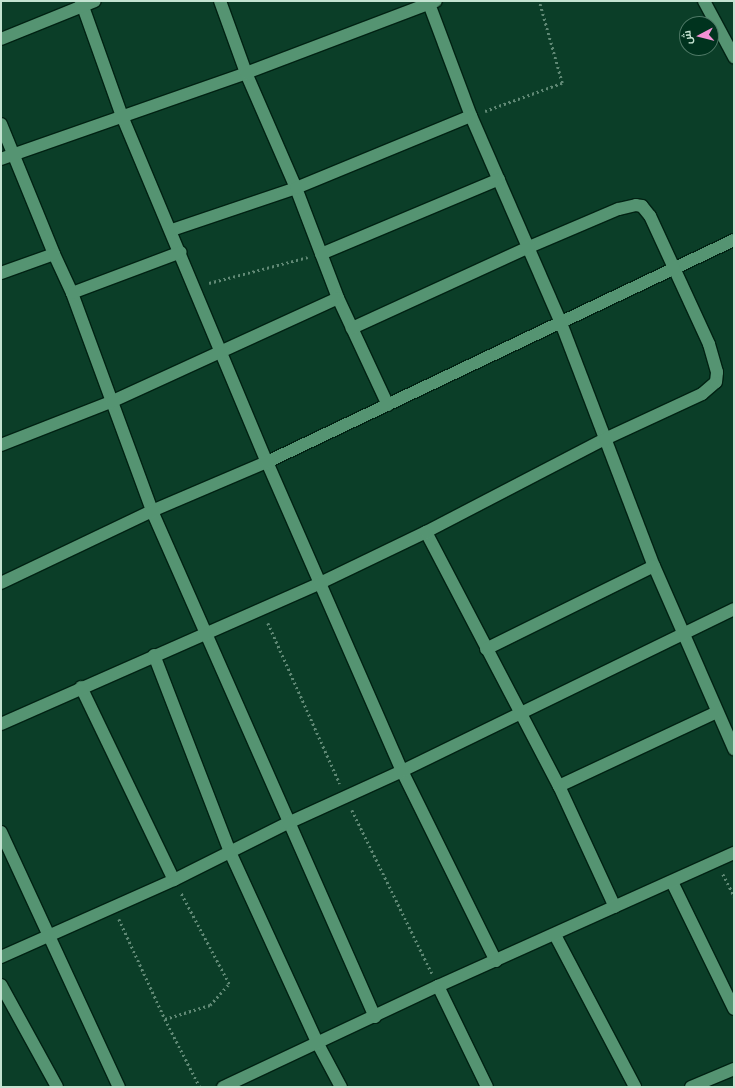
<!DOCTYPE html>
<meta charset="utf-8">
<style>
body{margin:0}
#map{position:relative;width:735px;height:1088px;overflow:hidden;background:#0b3e28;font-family:Karla,Cairo,sans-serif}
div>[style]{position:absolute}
.path>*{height:2.5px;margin-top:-1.25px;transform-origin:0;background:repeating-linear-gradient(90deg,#608975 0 2px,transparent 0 5px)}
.roads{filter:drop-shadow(1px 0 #012213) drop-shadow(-1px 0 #012213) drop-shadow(0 1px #012213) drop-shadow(0 -1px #012213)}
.minor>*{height:12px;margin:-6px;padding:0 6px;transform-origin:6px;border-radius:6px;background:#559472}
span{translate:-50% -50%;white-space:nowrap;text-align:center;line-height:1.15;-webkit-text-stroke:4px #00331e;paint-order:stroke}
.frame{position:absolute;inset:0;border:2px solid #c4e3d1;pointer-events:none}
.north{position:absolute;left:679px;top:16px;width:40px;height:40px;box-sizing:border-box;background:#00331e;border:1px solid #4e7966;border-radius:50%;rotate:263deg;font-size:11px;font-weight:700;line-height:16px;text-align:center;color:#c4e3d1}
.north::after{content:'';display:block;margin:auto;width:14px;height:18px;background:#f391d5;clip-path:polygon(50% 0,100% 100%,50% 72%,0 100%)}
</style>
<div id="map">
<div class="path">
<div style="left:485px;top:111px;width:82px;rotate:-20deg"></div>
<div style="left:562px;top:83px;width:85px;rotate:-105.7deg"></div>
<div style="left:209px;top:283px;width:102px;rotate:-14.7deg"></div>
<div style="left:268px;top:623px;width:176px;rotate:65.9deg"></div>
<div style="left:352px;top:810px;width:182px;rotate:63.9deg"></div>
<div style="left:723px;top:874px;width:25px;rotate:63deg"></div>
<div style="left:119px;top:919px;width:110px;rotate:65.3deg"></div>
<div style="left:165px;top:1019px;width:76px;rotate:62.8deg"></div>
<div style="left:165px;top:1019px;width:47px;rotate:-17.3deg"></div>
<div style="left:210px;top:1005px;width:28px;rotate:-48deg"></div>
<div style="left:229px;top:984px;width:104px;rotate:-118deg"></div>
</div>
<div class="roads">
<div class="minor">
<div style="left:81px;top:1px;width:122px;rotate:70.4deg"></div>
<div style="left:122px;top:116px;width:375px;rotate:67.3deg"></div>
<div style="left:267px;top:462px;width:337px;rotate:66.4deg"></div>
<div style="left:402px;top:771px;width:212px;rotate:63.7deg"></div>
<div style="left:220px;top:1px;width:77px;rotate:70.1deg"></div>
<div style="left:246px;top:73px;width:125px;rotate:66.5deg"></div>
<div style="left:296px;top:188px;width:118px;rotate:69.1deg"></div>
<div style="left:338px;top:298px;width:118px;rotate:65deg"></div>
<div style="left:428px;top:1px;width:123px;rotate:69.5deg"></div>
<div style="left:471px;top:116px;width:226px;rotate:66.5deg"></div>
<div style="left:561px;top:323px;width:260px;rotate:69.1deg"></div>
<div style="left:654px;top:566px;width:200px;rotate:66.4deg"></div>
<div style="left:704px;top:1px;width:64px;rotate:61.8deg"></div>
<div style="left:1px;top:39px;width:101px;rotate:-22deg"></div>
<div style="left:1px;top:124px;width:140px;rotate:67.8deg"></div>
<div style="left:54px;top:254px;width:43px;rotate:65.2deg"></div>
<div style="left:72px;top:293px;width:232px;rotate:69.8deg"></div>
<div style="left:152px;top:511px;width:553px;rotate:66.22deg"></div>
<div style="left:1px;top:159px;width:260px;rotate:-19.3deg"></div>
<div style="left:246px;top:73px;width:203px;rotate:-20.8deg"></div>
<div style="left:172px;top:230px;width:131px;rotate:-18.7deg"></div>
<div style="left:296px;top:188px;width:189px;rotate:-22.4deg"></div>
<div style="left:321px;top:254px;width:193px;rotate:-22.8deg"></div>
<div style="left:1px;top:273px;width:56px;rotate:-19.7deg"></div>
<div style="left:72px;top:293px;width:116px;rotate:-20.6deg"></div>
<div style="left:1px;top:445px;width:120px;rotate:-21.4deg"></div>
<div style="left:113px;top:401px;width:247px;rotate:-24.6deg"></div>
<div style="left:426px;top:532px;width:287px;rotate:62.4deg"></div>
<div style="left:559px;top:786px;width:133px;rotate:65.2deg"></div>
<div style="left:1px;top:583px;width:167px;rotate:-25.5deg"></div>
<div style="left:152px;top:511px;width:125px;rotate:-23.1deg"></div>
<div style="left:267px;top:462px;width:517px;rotate:-25.43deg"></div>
<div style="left:486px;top:649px;width:187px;rotate:-26.3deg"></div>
<div style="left:154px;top:655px;width:211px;rotate:68.9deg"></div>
<div style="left:230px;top:852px;width:211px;rotate:65.4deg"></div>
<div style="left:318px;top:1044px;width:49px;rotate:61.9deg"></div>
<div style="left:81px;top:687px;width:214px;rotate:64.3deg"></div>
<div style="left:1px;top:724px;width:349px;rotate:-23.8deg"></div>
<div style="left:320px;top:583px;width:118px;rotate:-25.7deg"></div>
<div style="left:426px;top:532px;width:202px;rotate:-27.5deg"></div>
<div style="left:605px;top:439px;width:107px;rotate:-24.9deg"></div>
<div style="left:702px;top:394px;width:18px;rotate:-41deg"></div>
<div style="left:716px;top:382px;width:10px;rotate:-84deg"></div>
<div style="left:717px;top:372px;width:29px;rotate:-106deg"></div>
<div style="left:709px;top:344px;width:141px;rotate:-114.7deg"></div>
<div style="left:650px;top:216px;width:13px;rotate:-129deg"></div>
<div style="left:642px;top:206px;width:6px;rotate:-171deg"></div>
<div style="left:636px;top:205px;width:18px;rotate:167deg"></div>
<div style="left:618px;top:209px;width:97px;rotate:156.9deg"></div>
<div style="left:529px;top:247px;width:195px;rotate:155.4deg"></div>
<div style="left:559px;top:786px;width:174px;rotate:-25.1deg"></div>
<div style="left:1px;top:832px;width:281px;rotate:65.2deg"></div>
<div style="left:672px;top:882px;width:141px;rotate:64deg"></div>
<div style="left:555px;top:935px;width:172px;rotate:62.2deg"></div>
<div style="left:1px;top:957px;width:189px;rotate:-24deg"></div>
<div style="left:174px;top:880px;width:127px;rotate:-26.6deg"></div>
<div style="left:288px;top:823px;width:125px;rotate:-24.5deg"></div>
<div style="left:402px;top:771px;width:369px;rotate:-26deg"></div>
<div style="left:1px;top:985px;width:116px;rotate:61.2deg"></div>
<div style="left:438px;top:986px;width:112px;rotate:64.1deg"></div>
<div style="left:223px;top:1087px;width:238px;rotate:-25.2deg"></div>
<div style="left:438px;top:986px;width:325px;rotate:-24.2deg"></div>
<div style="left:691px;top:1087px;width:47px;rotate:-22.7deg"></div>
</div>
</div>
<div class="frame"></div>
<div class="north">ش</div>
</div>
